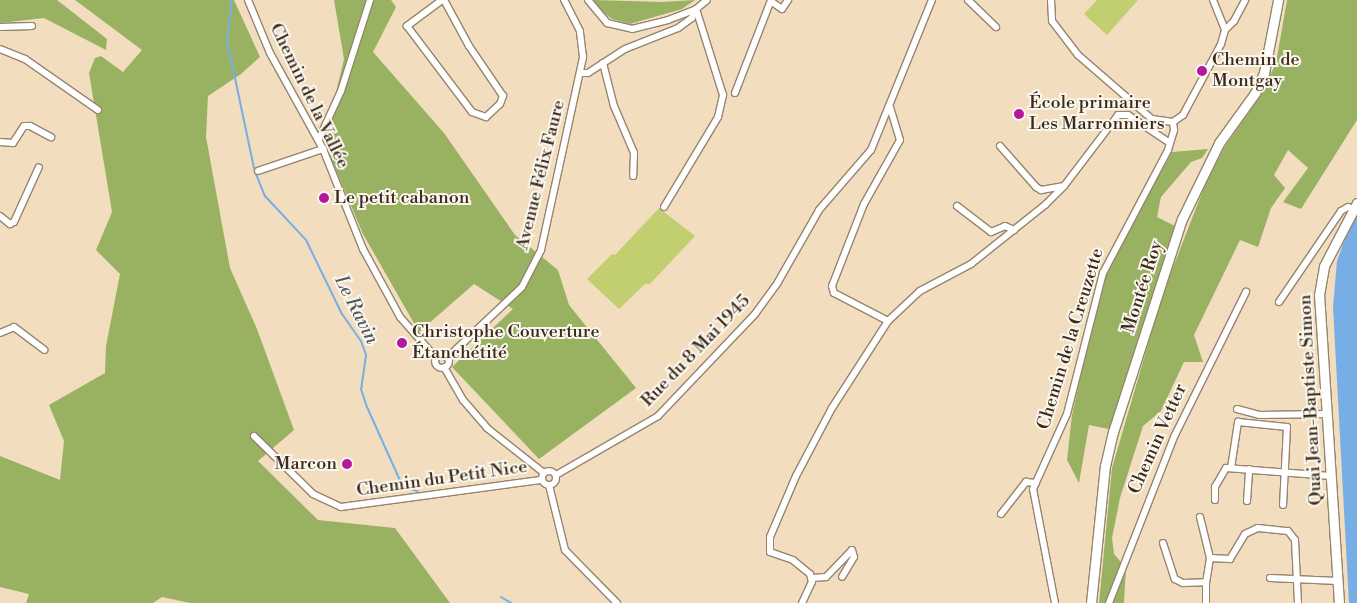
<!DOCTYPE html>
<meta charset="utf-8">
<style>
body{margin:0}
#map{position:relative;width:1357px;height:603px;overflow:hidden;background:#f2ddbf;font-family:"Libre Bodoni",serif}
div>[style]{position:absolute}
.green>*{inset:0;background:#c1cf70}
.forest>*{inset:0;background:#98b262}
.water>*{inset:0;background:#77aee6}
.stream>*{height:2px;margin:-1px;padding:0 1px;transform-origin:1px;border-radius:1px;background:#77aee6}
.roads{filter:drop-shadow(1px 0 #96846e) drop-shadow(-1px 0 #96846e) drop-shadow(0 1px #96846e) drop-shadow(0 -1px #96846e)}
.minor>*{height:6px;margin:-3px;padding:0 3px;transform-origin:3px;border-radius:3px;background:#fff}
.minor>.ring{margin:-3px;padding:0;box-sizing:content-box;background:none;border:6px solid #fff;border-radius:50%}
.major>*{height:9px;margin:-4.5px;padding:0 4.5px;transform-origin:4.5px;border-radius:4.5px;background:#fff}
.dots>*{width:14px;height:14px;translate:-50% -50%;box-sizing:border-box;border:2px solid #fbf7ec;border-radius:50%}
span{translate:-50% -50%;white-space:nowrap;text-align:center;line-height:1.15;-webkit-text-stroke:4px #fbf7ec;paint-order:stroke}
.poi-label{font-size:18px;color:#3b2a1e}
.left{translate:0 -50%;text-align:left}
.right{translate:-100% -50%;text-align:right}
.street-label{font-size:18px;color:#3b2a1e}
.water-label{font-size:19px;color:#505864;font-style:italic}
</style>
<div id="map">
<div class="green">
<div style="clip-path:polygon(1097px 0,1138px 0,1107px 35px,1084px 14px)"></div>
<div style="clip-path:polygon(659px 208px,695px 236px,650px 284px,645px 284px,619px 309px,587px 279px,612px 254px,615px 255px)"></div>
</div>
<div class="forest">
<div style="clip-path:polygon(0 0,57px 0,107px 39px,106px 50px,44px 18px,0 23px)"></div>
<div style="clip-path:polygon(75px 0,234px 0,260px 57px,241px 74px,208px 96px,206px 137px,230px 268px,257px 329px,294px 430px,258px 461px,318px 520px,395px 528px,450px 603px,190px 603px,162px 597px,153px 603px,26px 603px,29px 594px,0 587px,0 456px,60px 480px,64px 441px,49px 405px,105px 373px,106px 346px,120px 274px,96px 250px,112px 212px,89px 73px,95px 58px,101px 56px,123px 72px,142px 50px)"></div>
<div style="clip-path:polygon(334px 0,391px 0,396px 7px,373px 52px,444px 133px,515px 235px,558px 270px,569px 305px,636px 388px,539px 459px,452px 367px,513px 309px,474px 284px,419px 332px,363px 234px,324px 142px,344px 59px)"></div>
<div style="clip-path:polygon(594px 0,662px 2px,695px 0,682px 9px,630px 24px,612px 19px,598px 8px)"></div>
<div style="clip-path:polygon(1287px 0,1357px 0,1357px 120px,1301px 209px,1283px 202px,1308px 168px,1288px 150px,1274px 175px,1285px 188px,1271px 208px,1258px 247px,1240px 240px,1194px 335px,1203px 362px,1184px 362px,1161px 411px,1143px 426px,1120px 498px,1112px 538px,1114px 554px,1126px 568px,1124px 603px,1099px 603px,1112px 468px,1163px 293px,1205px 185px,1224px 148px,1259px 98px,1276px 63px)"></div>
<div style="clip-path:polygon(1208px 149px,1202px 158px,1191px 162px,1161px 197px,1157px 217px,1175px 226px,1109px 429px,1089px 425px,1079px 483px,1067px 460px,1072px 415px,1098px 299px,1110px 265px,1172px 152px)"></div>
</div>
<div class="water">
<div style="clip-path:polygon(1357px 215px,1357px 603px,1349px 603px,1333px 307px,1337px 261px,1348px 230px)"></div>
</div>
<div class="stream">
<div style="left:232px;top:0;width:40px;rotate:97.1deg"></div>
<div style="left:227px;top:40px;width:131px;rotate:78.1deg"></div>
<div style="left:256px;top:174px;width:24px;rotate:68deg"></div>
<div style="left:265px;top:196px;width:60px;rotate:47deg"></div>
<div style="left:306px;top:240px;width:82px;rotate:64.1deg"></div>
<div style="left:342px;top:314px;width:33px;rotate:55deg"></div>
<div style="left:361px;top:341px;width:15px;rotate:70deg"></div>
<div style="left:366px;top:355px;width:34px;rotate:98deg"></div>
<div style="left:361px;top:389px;width:19px;rotate:72deg"></div>
<div style="left:367px;top:407px;width:88px;rotate:65.8deg"></div>
<div style="left:403px;top:487px;width:15px;rotate:16deg"></div>
<div style="left:501px;top:597px;width:12px;rotate:31deg"></div>
</div>
<div class="roads">
<div class="minor">
<div style="left:248px;top:0;width:57px;rotate:67.5deg"></div>
<div style="left:270px;top:53px;width:110px;rotate:61.1deg"></div>
<div style="left:323px;top:149px;width:108px;rotate:68.2deg"></div>
<div style="left:363px;top:249px;width:77px;rotate:61.4deg"></div>
<div style="left:400px;top:317px;width:55px;rotate:48.7deg"></div>
<div style="left:442px;top:0;width:44px;rotate:143.4deg"></div>
<div style="left:407px;top:26px;width:108px;rotate:52.9deg"></div>
<div style="left:472px;top:112px;width:15px;rotate:20deg"></div>
<div style="left:486px;top:117px;width:19px;rotate:-43deg"></div>
<div style="left:500px;top:104px;width:9px;rotate:-69deg"></div>
<div style="left:503px;top:96px;width:60px;rotate:-124.2deg"></div>
<div style="left:469px;top:46px;width:52px;rotate:-118.5deg"></div>
<div style="left:588px;top:0;width:30px;rotate:50deg"></div>
<div style="left:607px;top:23px;width:26px;rotate:13deg"></div>
<div style="left:632px;top:29px;width:37px;rotate:-14deg"></div>
<div style="left:668px;top:20px;width:30px;rotate:-21deg"></div>
<div style="left:696px;top:9px;width:14px;rotate:-39deg"></div>
<div style="left:968px;top:0;width:39px;rotate:44deg"></div>
<div style="left:1051px;top:0;width:21px;rotate:87deg"></div>
<div style="left:1052px;top:21px;width:43px;rotate:52.6deg"></div>
<div style="left:1078px;top:55px;width:98px;rotate:40.9deg"></div>
<div style="left:1152px;top:119px;width:21px;rotate:8deg"></div>
<div style="left:1213px;top:0;width:32px;rotate:68deg"></div>
<div style="left:772px;top:2px;width:12px;rotate:35deg"></div>
<div style="left:782px;top:9px;width:11px;rotate:-56deg"></div>
<div style="left:0;top:27px;width:32px;rotate:-2deg"></div>
<div style="left:0;top:49px;width:27px;rotate:22deg"></div>
<div style="left:25px;top:59px;width:89px;rotate:34.9deg"></div>
<div style="left:603px;top:63px;width:44px;rotate:75.7deg"></div>
<div style="left:614px;top:106px;width:51px;rotate:66.9deg"></div>
<div style="left:634px;top:153px;width:23px;rotate:92deg"></div>
<div style="left:581px;top:73px;width:7px"></div>
<div style="left:588px;top:73px;width:44px;rotate:-33deg"></div>
<div style="left:625px;top:49px;width:57px;rotate:-21.6deg"></div>
<div style="left:678px;top:28px;width:17px;rotate:-36deg"></div>
<div style="left:692px;top:18px;width:10px;rotate:-66deg"></div>
<div style="left:735px;top:93px;width:100px;rotate:-68.8deg"></div>
<div style="left:1173px;top:122px;width:12px;rotate:-35deg"></div>
<div style="left:1183px;top:115px;width:81px;rotate:-61.8deg"></div>
<div style="left:1221px;top:44px;width:15px;rotate:-74deg"></div>
<div style="left:1225px;top:30px;width:13px;rotate:-45deg"></div>
<div style="left:1234px;top:21px;width:24px;rotate:-62deg"></div>
<div style="left:319px;top:139px;width:53px;rotate:-65.4deg"></div>
<div style="left:341px;top:91px;width:96px;rotate:-72.3deg"></div>
<div style="left:0;top:142px;width:13px;rotate:4deg"></div>
<div style="left:13px;top:143px;width:20px;rotate:-57deg"></div>
<div style="left:24px;top:126px;width:6px"></div>
<div style="left:30px;top:126px;width:24px;rotate:28deg"></div>
<div style="left:1000px;top:146px;width:55px;rotate:48.7deg"></div>
<div style="left:1036px;top:187px;width:6px;rotate:31deg"></div>
<div style="left:1041px;top:190px;width:22px;rotate:-10deg"></div>
<div style="left:258px;top:171px;width:69px;rotate:-18.7deg"></div>
<div style="left:957px;top:206px;width:43px;rotate:37.4deg"></div>
<div style="left:991px;top:232px;width:15px;rotate:-23deg"></div>
<div style="left:1005px;top:226px;width:10px;rotate:24deg"></div>
<div style="left:664px;top:207px;width:105px;rotate:-59deg"></div>
<div style="left:718px;top:117px;width:23px;rotate:-77deg"></div>
<div style="left:723px;top:95px;width:90px;rotate:-107.4deg"></div>
<div style="left:0;top:216px;width:13px;rotate:39deg"></div>
<div style="left:10px;top:224px;width:4px;rotate:-27deg"></div>
<div style="left:14px;top:222px;width:60px;rotate:-65.6deg"></div>
<div style="left:1279px;top:302px;width:110px;rotate:-55.7deg"></div>
<div style="left:1341px;top:211px;width:8px;rotate:-30deg"></div>
<div style="left:1348px;top:207px;width:6px;rotate:18deg"></div>
<div style="left:888px;top:321px;width:61px;rotate:-152.6deg"></div>
<div style="left:834px;top:293px;width:7px;rotate:-106deg"></div>
<div style="left:832px;top:286px;width:88px;rotate:-68.7deg"></div>
<div style="left:864px;top:204px;width:73px;rotate:-60.6deg"></div>
<div style="left:900px;top:140px;width:34px;rotate:-107deg"></div>
<div style="left:0;top:333px;width:15px;rotate:-23deg"></div>
<div style="left:14px;top:327px;width:38px;rotate:37deg"></div>
<div class="ring" style="left:435px;top:354px;width:8px;height:8px"></div>
<div style="left:447px;top:358px;width:103px;rotate:-43.4deg"></div>
<div style="left:522px;top:287px;width:42px;rotate:-62.8deg"></div>
<div style="left:541px;top:250px;width:198px;rotate:-77.7deg"></div>
<div style="left:583px;top:57px;width:26px;rotate:-97deg"></div>
<div style="left:580px;top:31px;width:35px;rotate:-117deg"></div>
<div style="left:444px;top:367px;width:38px;rotate:60deg"></div>
<div style="left:463px;top:400px;width:37px;rotate:49deg"></div>
<div style="left:487px;top:428px;width:73px;rotate:38.3deg"></div>
<div style="left:1237px;top:409px;width:23px;rotate:15deg"></div>
<div style="left:1259px;top:415px;width:68px;rotate:-0.8deg"></div>
<div style="left:254px;top:436px;width:83px;rotate:44.5deg"></div>
<div style="left:313px;top:494px;width:31px;rotate:25deg"></div>
<div style="left:341px;top:507px;width:203px;rotate:-7.7deg"></div>
<div style="left:1231px;top:468px;width:47px;rotate:-81.3deg"></div>
<div style="left:1238px;top:422px;width:49px;rotate:5.8deg"></div>
<div style="left:1287px;top:427px;width:78px;rotate:92.9deg"></div>
<div class="ring" style="left:542px;top:471px;width:8px;height:8px"></div>
<div style="left:556px;top:475px;width:118px;rotate:-30deg"></div>
<div style="left:658px;top:416px;width:141px;rotate:-46.4deg"></div>
<div style="left:755px;top:314px;width:39px;rotate:-54deg"></div>
<div style="left:778px;top:282px;width:83px;rotate:-60.3deg"></div>
<div style="left:819px;top:210px;width:79px;rotate:-49.1deg"></div>
<div style="left:871px;top:150px;width:162px;rotate:-67.9deg"></div>
<div style="left:549px;top:485px;width:67px;rotate:76.2deg"></div>
<div style="left:565px;top:550px;width:74px;rotate:45.5deg"></div>
<div style="left:1215px;top:500px;width:13px;rotate:-90deg"></div>
<div style="left:1215px;top:487px;width:22px;rotate:-60deg"></div>
<div style="left:1226px;top:468px;width:105px;rotate:4.4deg"></div>
<div style="left:1247px;top:501px;width:32px;rotate:-86deg"></div>
<div style="left:1001px;top:514px;width:41px;rotate:-52deg"></div>
<div style="left:1026px;top:482px;width:10px;rotate:6deg"></div>
<div style="left:1200px;top:517px;width:42px;rotate:76.3deg"></div>
<div style="left:1210px;top:558px;width:24px;rotate:99deg"></div>
<div style="left:1206px;top:582px;width:21px;rotate:90deg"></div>
<div style="left:1163px;top:543px;width:38px;rotate:72deg"></div>
<div style="left:1175px;top:579px;width:9px;rotate:27deg"></div>
<div style="left:1183px;top:583px;width:23px;rotate:-2deg"></div>
<div style="left:1210px;top:558px;width:20px;rotate:3deg"></div>
<div style="left:1230px;top:559px;width:29px;rotate:-59deg"></div>
<div style="left:1245px;top:534px;width:14px;rotate:-25deg"></div>
<div style="left:1258px;top:528px;width:30px;rotate:6deg"></div>
<div style="left:1288px;top:531px;width:11px;rotate:52deg"></div>
<div style="left:1295px;top:540px;width:63px;rotate:87.3deg"></div>
<div style="left:812px;top:578px;width:14px;rotate:-4deg"></div>
<div style="left:826px;top:577px;width:37px;rotate:-46deg"></div>
<div style="left:852px;top:550px;width:7px;rotate:74deg"></div>
<div style="left:854px;top:557px;width:23px;rotate:121deg"></div>
<div style="left:1270px;top:578px;width:68px;rotate:2.5deg"></div>
<div style="left:802px;top:603px;width:23px;rotate:-65deg"></div>
<div style="left:812px;top:582px;width:8px;rotate:-104deg"></div>
<div style="left:810px;top:574px;width:22px;rotate:-141deg"></div>
<div style="left:793px;top:560px;width:24px;rotate:-161deg"></div>
<div style="left:770px;top:552px;width:15px;rotate:-90deg"></div>
<div style="left:770px;top:537px;width:66px;rotate:-66.9deg"></div>
<div style="left:796px;top:476px;width:77px;rotate:-62.1deg"></div>
<div style="left:832px;top:408px;width:103px;rotate:-57.2deg"></div>
<div style="left:888px;top:321px;width:44px;rotate:-43.2deg"></div>
<div style="left:920px;top:291px;width:58px;rotate:-27.9deg"></div>
<div style="left:971px;top:264px;width:95px;rotate:-38.6deg"></div>
<div style="left:1045px;top:205px;width:27px;rotate:-45deg"></div>
<div style="left:1064px;top:186px;width:89px;rotate:-52.7deg"></div>
<div style="left:1118px;top:115px;width:10px"></div>
<div style="left:1128px;top:115px;width:50px;rotate:33.7deg"></div>
<div style="left:1055px;top:603px;width:116px;rotate:-100.9deg"></div>
<div style="left:1033px;top:489px;width:82px;rotate:-65.6deg"></div>
<div style="left:1067px;top:414px;width:146px;rotate:-75.7deg"></div>
<div style="left:1103px;top:273px;width:139px;rotate:-62.1deg"></div>
<div style="left:1168px;top:150px;width:21px;rotate:-73deg"></div>
<div style="left:1174px;top:130px;width:8px;rotate:-97deg"></div>
<div style="left:1109px;top:603px;width:180px;rotate:-68.6deg"></div>
<div style="left:1175px;top:435px;width:160px;rotate:-63.6deg"></div>
</div>
<div class="major">
<div style="left:1091px;top:603px;width:138px;rotate:-84.2deg"></div>
<div style="left:1105px;top:466px;width:35px;rotate:-77deg"></div>
<div style="left:1113px;top:432px;width:224px;rotate:-72.1deg"></div>
<div style="left:1182px;top:219px;width:85px;rotate:-64deg"></div>
<div style="left:1219px;top:143px;width:62px;rotate:-54.2deg"></div>
<div style="left:1255px;top:93px;width:22px;rotate:-66deg"></div>
<div style="left:1264px;top:73px;width:74px;rotate:-79.1deg"></div>
<div style="left:1339px;top:603px;width:309px;rotate:-93.7deg"></div>
<div style="left:1319px;top:295px;width:29px;rotate:-80deg"></div>
<div style="left:1324px;top:266px;width:71px;rotate:-62.4deg"></div>
</div>
</div>
<div class="dots">
<div style="left:1202px;top:71px;background:#b5179e"></div>
<div style="left:1019px;top:114px;background:#b5179e"></div>
<div style="left:324px;top:198px;background:#b5179e"></div>
<div style="left:402px;top:343px;background:#b5179e"></div>
<div style="left:347px;top:464px;background:#b5179e"></div>
</div>
<div class="poi-label">
<span class="left" style="left:1212px;top:71px">Chemin de<br>Montgay</span>
<span class="left" style="left:1029px;top:114px">École primaire<br>Les Marronniers</span>
<span class="left" style="left:334px;top:198px">Le petit cabanon</span>
<span class="left" style="left:412px;top:343px">Christophe Couverture<br>Étanchétité</span>
<span class="right" style="left:337px;top:464px">Marcon</span>
</div>
<div class="street-label">
<span style="left:309px;top:96px;rotate:64deg">Chemin de la Vallée</span>
<span style="left:541px;top:175px;rotate:-76deg">Avenue Félix Faure</span>
<span style="left:1143px;top:287px;rotate:-72deg">Montée Roy</span>
<span style="left:1071px;top:339px;rotate:-73deg">Chemin de la Creuzette</span>
<span style="left:696px;top:351px;rotate:-46deg">Rue du 8 Mai 1945</span>
<span style="left:1311px;top:400px;rotate:-93deg">Quai Jean-Baptiste Simon</span>
<span style="left:1158px;top:439px;rotate:-66deg">Chemin Vetter</span>
<span style="left:442px;top:479px;rotate:-8deg">Chemin du Petit Nice</span>
</div>
<div class="water-label">
<span style="left:356px;top:310px;rotate:63deg">Le Ravin</span>
</div>
</div>
